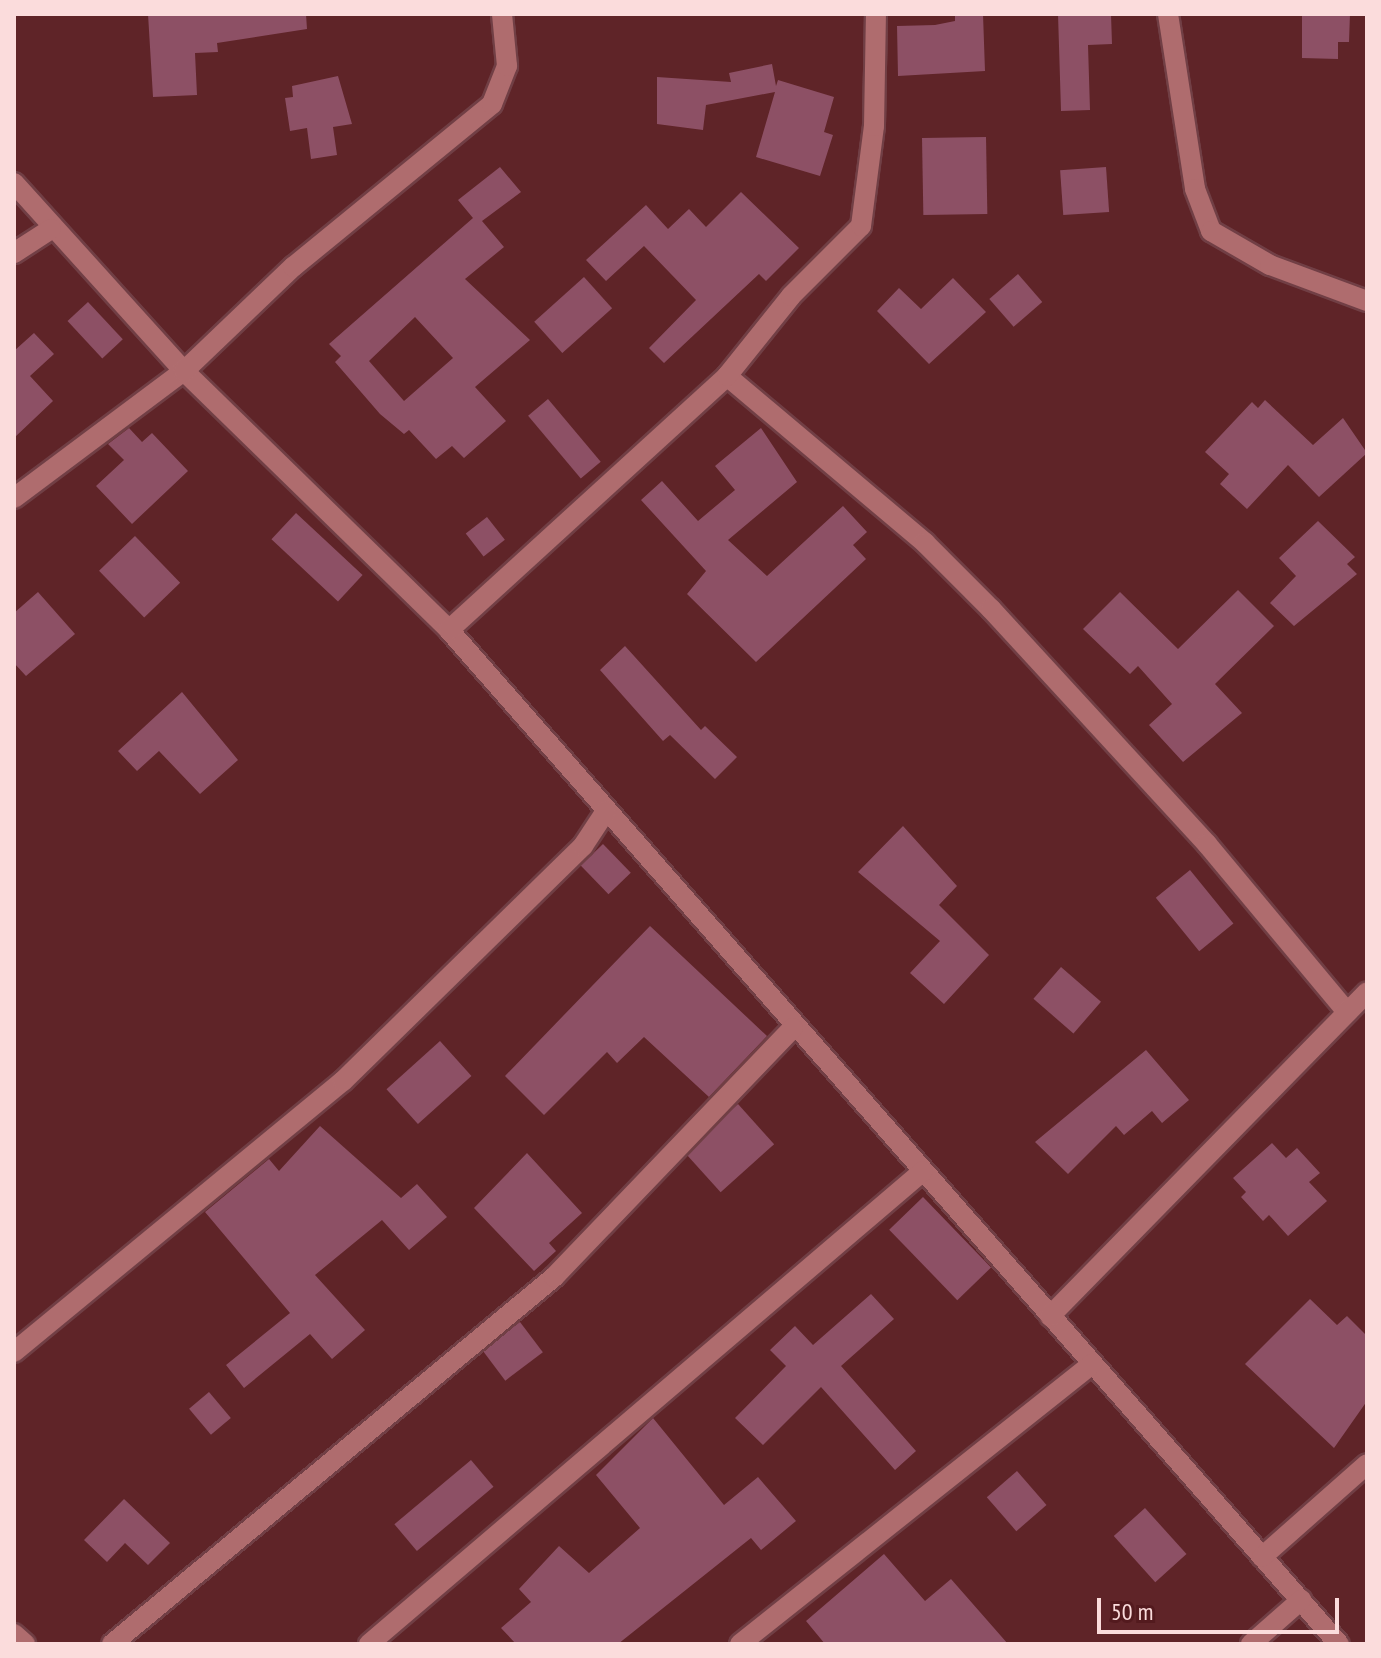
<!DOCTYPE html>
<style>
body{margin:0}
#map{position:relative;width:1381px;height:1658px;overflow:hidden;background:#5f2428;font-family:"PT Sans Narrow",sans-serif}
div>[style]{position:absolute}
.building>*{inset:0;background:#8d5065;transform-origin:0 0}
.roads{filter:drop-shadow(2px 0 #713f45) drop-shadow(-2px 0 #713f45) drop-shadow(0 2px #713f45) drop-shadow(0 -2px #713f45)}
.street>*{height:20px;margin:-10px;padding:0 10px;transform-origin:10px;border-radius:10px;background:#af6c6e}
span{translate:-50% -50%;white-space:nowrap;text-align:center;line-height:1.15;-webkit-text-stroke:6px #531a1e;paint-order:stroke}
.frame{position:absolute;inset:0;border:16px solid #fbdcdc;pointer-events:none}
.scale{position:absolute;left:1097px;top:1598px;width:242px;height:36px;box-sizing:border-box;border:4px solid #fbdcdc;border-top:0;padding-left:10px;font-size:24px;line-height:28px;white-space:nowrap;color:#fbdcdc;-webkit-text-stroke:6px #531a1e;paint-order:stroke}
</style>
<div id="map">
<div class="building">
<div style="clip-path:polygon(148px 14px,306px 14px,307px 29px,217px 43px,218px 52px,195px 53px,197px 95px,153px 97px)"></div>
<div style="clip-path:polygon(955px 14px,983px 14px,985px 71px,898px 76px,897px 26px,935px 25px,955px 21px)"></div>
<div style="clip-path:polygon(1058px 14px,1111px 14px,1112px 44px,1088px 45px,1090px 110px,1061px 111px)"></div>
<div style="clip-path:polygon(1302px 14px,1350px 14px,1349px 42px,1338px 42px,1338px 59px,1302px 58px)"></div>
<div style="clip-path:polygon(772px 64px,776px 86px,778px 80px,834px 97px,824px 132px,833px 135px,820px 176px,756px 157px,775px 92px,706px 105px,703px 130px,657px 124px,657px 77px,731px 82px,729px 73px)"></div>
<div style="clip-path:polygon(338px 76px,352px 124px,333px 127px,337px 155px,311px 159px,307px 128px,290px 131px,285px 98px,293px 97px,292px 86px)"></div>
<div style="left:986px;top:137px;width:77px;height:64px;rotate:89deg"></div>
<div style="clip-path:polygon(evenodd,500px 167px,521px 192px,482px 221px,504px 247px,465px 279px,530px 340px,475px 387px,506px 421px,464px 458px,452px 446px,436px 459px,409px 430px,404px 434px,380px 414px,335px 362px,341px 356px,329px 344px,473px 218px,458px 200px,500px 167px,415px 317px,453px 358px,404px 401px,369px 361px,415px 317px)"></div>
<div style="left:1106px;top:167px;width:45px;height:46px;rotate:86deg"></div>
<div style="clip-path:polygon(741px 192px,799px 248px,766px 281px,759px 274px,664px 363px,649px 348px,696px 300px,644px 246px,606px 281px,586px 260px,646px 205px,668px 229px,689px 209px,706px 227px)"></div>
<div style="left:1018px;top:274px;width:37px;height:38px;rotate:49deg"></div>
<div style="left:584px;top:277px;width:42px;height:67px;rotate:48deg"></div>
<div style="clip-path:polygon(953px 278px,986px 312px,929px 364px,877px 311px,899px 288px,921px 309px)"></div>
<div style="left:88px;top:302px;width:51px;height:28px;rotate:47deg"></div>
<div style="clip-path:polygon(34px 333px,54px 354px,30px 376px,53px 401px,14px 438px,14px 351px)"></div>
<div style="left:548px;top:399px;width:82px;height:26px;rotate:50deg"></div>
<div style="clip-path:polygon(1265px 400px,1313px 445px,1343px 418px,1367px 453px,1319px 497px,1288px 465px,1247px 509px,1220px 484px,1229px 474px,1205px 452px,1252px 402px,1258px 408px)"></div>
<div style="clip-path:polygon(129px 428px,142px 442px,152px 433px,188px 471px,132px 524px,96px 486px,124px 460px,108px 444px)"></div>
<div style="clip-path:polygon(761px 428px,797px 482px,728px 540px,767px 576px,843px 506px,867px 532px,853px 545px,866px 559px,756px 662px,687px 594px,706px 571px,641px 500px,662px 481px,698px 521px,735px 490px,715px 466px)"></div>
<div style="left:296px;top:513px;width:91px;height:36px;rotate:43deg"></div>
<div style="left:487px;top:517px;width:29px;height:27px;rotate:52deg"></div>
<div style="clip-path:polygon(1318px 521px,1355px 557px,1347px 564px,1357px 574px,1294px 626px,1270px 603px,1296px 576px,1279px 558px)"></div>
<div style="left:135px;top:536px;width:65px;height:50px;rotate:46deg"></div>
<div style="clip-path:polygon(1238px 590px,1274px 626px,1215px 684px,1242px 713px,1183px 762px,1149px 725px,1172px 704px,1138px 666px,1130px 674px,1083px 629px,1120px 592px,1178px 649px)"></div>
<div style="clip-path:polygon(38px 592px,75px 634px,26px 676px,14px 663px,14px 613px)"></div>
<div style="clip-path:polygon(625px 646px,701px 730px,705px 726px,737px 757px,715px 779px,670px 735px,663px 741px,600px 670px)"></div>
<div style="clip-path:polygon(182px 692px,238px 760px,200px 794px,159px 751px,137px 771px,118px 751px)"></div>
<div style="clip-path:polygon(903px 826px,957px 886px,939px 905px,989px 955px,944px 1004px,910px 973px,940px 941px,858px 872px)"></div>
<div style="left:603px;top:844px;width:40px;height:31px;rotate:46deg"></div>
<div style="left:1190px;top:870px;width:69px;height:44px;rotate:51deg"></div>
<div style="clip-path:polygon(650px 926px,767px 1036px,709px 1097px,644px 1037px,617px 1063px,607px 1052px,544px 1115px,505px 1076px)"></div>
<div style="left:1061px;top:967px;width:53px;height:42px;rotate:41deg"></div>
<div style="left:440px;top:1041px;width:47px;height:72px;rotate:48deg"></div>
<div style="clip-path:polygon(1146px 1050px,1189px 1100px,1162px 1123px,1152px 1111px,1124px 1135px,1116px 1126px,1068px 1174px,1035px 1142px)"></div>
<div style="left:738px;top:1104px;width:54px;height:72px;rotate:48deg"></div>
<div style="clip-path:polygon(320px 1126px,401px 1198px,417px 1184px,447px 1217px,409px 1250px,382px 1220px,315px 1275px,365px 1330px,332px 1359px,310px 1334px,244px 1388px,226px 1365px,290px 1313px,205px 1212px,269px 1159px,279px 1171px)"></div>
<div style="clip-path:polygon(1272px 1143px,1286px 1158px,1297px 1148px,1320px 1173px,1309px 1182px,1327px 1201px,1288px 1236px,1269px 1215px,1263px 1221px,1241px 1197px,1246px 1192px,1233px 1178px)"></div>
<div style="clip-path:polygon(527px 1153px,582px 1213px,549px 1243px,556px 1251px,534px 1271px,474px 1208px)"></div>
<div style="left:923px;top:1197px;width:98px;height:47px;rotate:46deg"></div>
<div style="clip-path:polygon(871px 1294px,894px 1319px,841px 1366px,916px 1451px,895px 1470px,821px 1387px,763px 1445px,735px 1418px,786px 1366px,770px 1350px,795px 1326px,813px 1345px)"></div>
<div style="clip-path:polygon(1310px 1299px,1337px 1325px,1347px 1316px,1367px 1336px,1367px 1401px,1334px 1448px,1245px 1364px)"></div>
<div style="left:520px;top:1322px;width:38px;height:47px;rotate:53deg"></div>
<div style="left:209px;top:1392px;width:34px;height:26px;rotate:50deg"></div>
<div style="clip-path:polygon(653px 1418px,724px 1505px,758px 1477px,796px 1521px,761px 1550px,751px 1538px,618px 1644px,516px 1644px,501px 1628px,531px 1602px,519px 1589px,559px 1546px,589px 1573px,640px 1528px,596px 1475px)"></div>
<div style="left:471px;top:1460px;width:35px;height:100px;rotate:50deg"></div>
<div style="left:1017px;top:1471px;width:45px;height:40px;rotate:49deg"></div>
<div style="clip-path:polygon(124px 1499px,170px 1543px,148px 1565px,125px 1543px,107px 1562px,84px 1540px)"></div>
<div style="left:1145px;top:1508px;width:62px;height:42px;rotate:48deg"></div>
<div style="clip-path:polygon(884px 1554px,925px 1601px,951px 1579px,1008px 1644px,825px 1644px,806px 1621px)"></div>
</div>
<div class="roads">
<div class="street">
<div style="left:1168px;top:14px;width:177px;rotate:81.2deg"></div>
<div style="left:1195px;top:189px;width:45px;rotate:69.1deg"></div>
<div style="left:1211px;top:231px;width:68px;rotate:30deg"></div>
<div style="left:1270px;top:265px;width:103px;rotate:20.4deg"></div>
<div style="left:14px;top:183px;width:253px;rotate:47.9deg"></div>
<div style="left:184px;top:371px;width:371px;rotate:44.3deg"></div>
<div style="left:449px;top:630px;width:1349px;rotate:48.73deg"></div>
<div style="left:14px;top:253px;width:44px;rotate:-33deg"></div>
<div style="left:727px;top:376px;width:259px;rotate:40.1deg"></div>
<div style="left:925px;top:543px;width:93px;rotate:45deg"></div>
<div style="left:991px;top:609px;width:319px;rotate:47.4deg"></div>
<div style="left:1207px;top:844px;width:219px;rotate:50.2deg"></div>
<div style="left:14px;top:498px;width:212px;rotate:-36.8deg"></div>
<div style="left:184px;top:371px;width:151px;rotate:-43.7deg"></div>
<div style="left:293px;top:267px;width:257px;rotate:-39.3deg"></div>
<div style="left:492px;top:104px;width:41px;rotate:-68.5deg"></div>
<div style="left:507px;top:66px;width:52px;rotate:-95.5deg"></div>
<div style="left:449px;top:630px;width:377px;rotate:-42.4deg"></div>
<div style="left:727px;top:376px;width:102px;rotate:-51.3deg"></div>
<div style="left:791px;top:296px;width:99px;rotate:-45deg"></div>
<div style="left:861px;top:226px;width:101px;rotate:-82.6deg"></div>
<div style="left:874px;top:126px;width:112px;rotate:-89deg"></div>
<div style="left:1050px;top:1316px;width:453px;rotate:-45.6deg"></div>
<div style="left:14px;top:1352px;width:426px;rotate:-39.5deg"></div>
<div style="left:343px;top:1081px;width:336px;rotate:-44.4deg"></div>
<div style="left:583px;top:846px;width:42px;rotate:-56.7deg"></div>
<div style="left:1262px;top:1557px;width:140px;rotate:-41.5deg"></div>
<div style="left:14px;top:1634px;width:15px;rotate:42deg"></div>
<div style="left:112px;top:1644px;width:575px;rotate:-39.7deg"></div>
<div style="left:554px;top:1277px;width:345px;rotate:-46.2deg"></div>
<div style="left:369px;top:1644px;width:728px;rotate:-40.49deg"></div>
<div style="left:740px;top:1644px;width:450px;rotate:-38.5deg"></div>
<div style="left:1251px;top:1644px;width:67px;rotate:-41.3deg"></div>
</div>
</div>
<div class="frame"></div>
<div class="scale">50 m</div>
</div>
